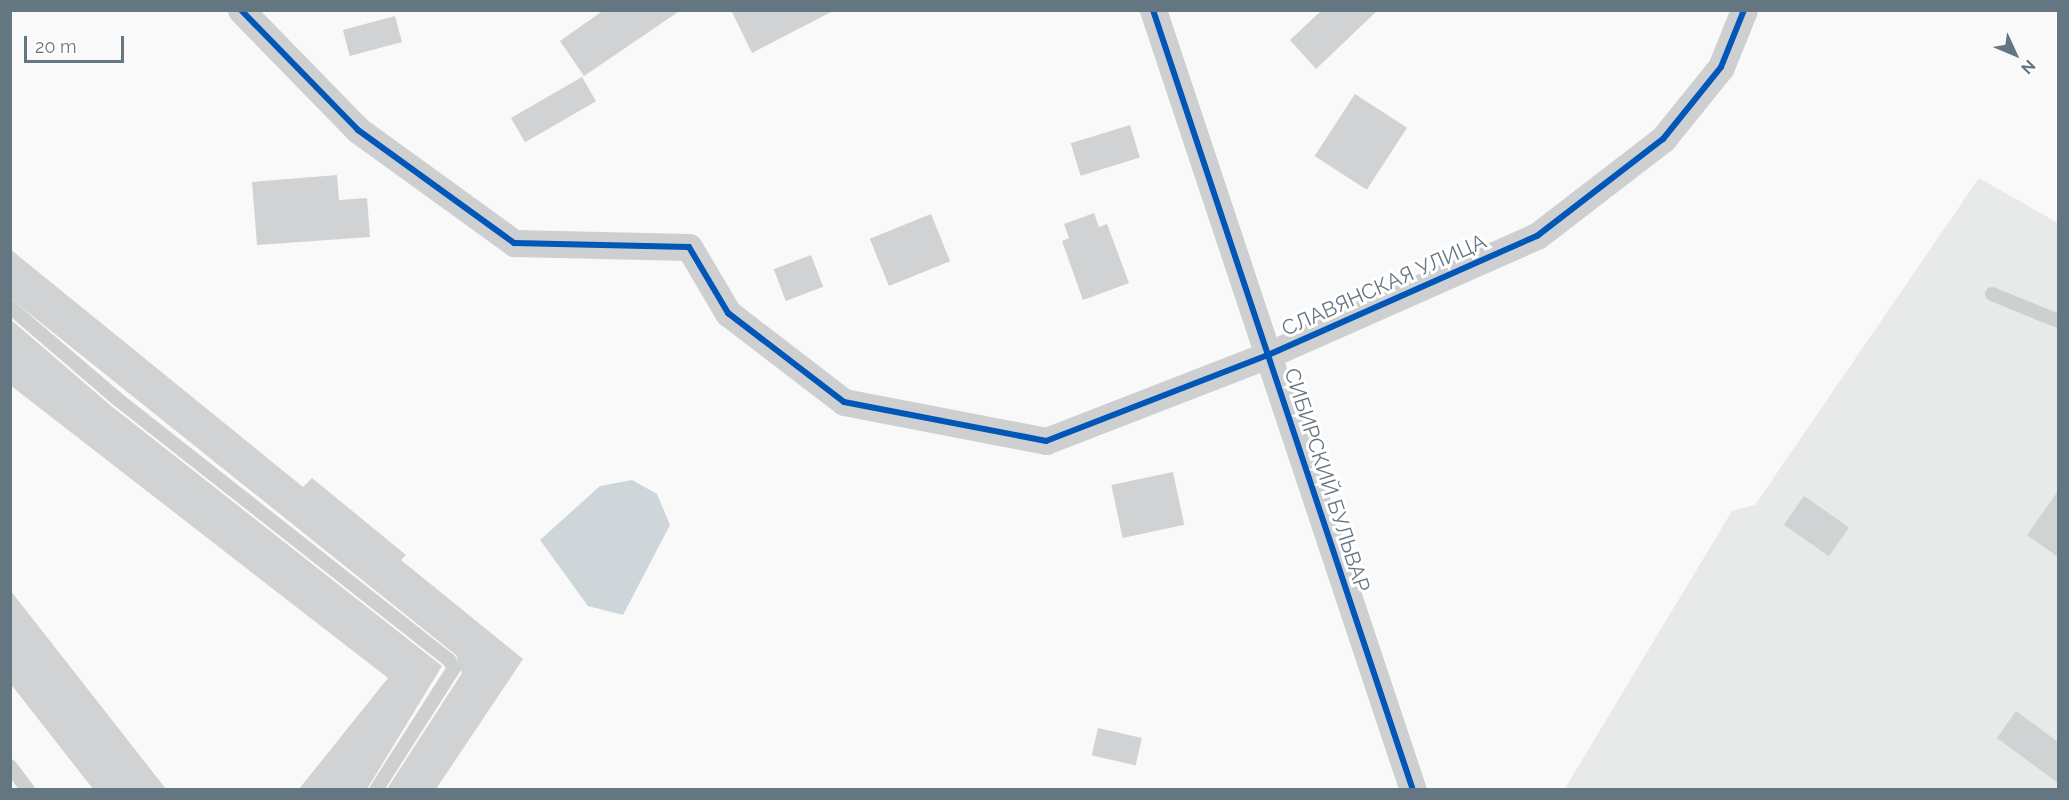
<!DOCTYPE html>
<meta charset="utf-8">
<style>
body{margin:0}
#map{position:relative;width:2069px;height:800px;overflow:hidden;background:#f9f9f9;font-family:Raleway,sans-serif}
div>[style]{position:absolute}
.built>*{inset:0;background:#e8e9e9}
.water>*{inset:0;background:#ced6d9}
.building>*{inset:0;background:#d0d2d3;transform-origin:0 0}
.lane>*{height:14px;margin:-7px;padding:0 7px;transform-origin:7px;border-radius:7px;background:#cecfd0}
.street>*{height:27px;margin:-13.5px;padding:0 13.5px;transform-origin:13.5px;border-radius:13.5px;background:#cecfd0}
.cycleway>*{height:6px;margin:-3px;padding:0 3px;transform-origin:3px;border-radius:3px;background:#0057b8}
span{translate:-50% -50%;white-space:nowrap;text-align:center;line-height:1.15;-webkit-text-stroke:6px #fff;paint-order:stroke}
.street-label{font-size:21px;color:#657683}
.frame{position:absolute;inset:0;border:12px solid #657683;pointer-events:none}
.north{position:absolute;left:1985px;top:24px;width:60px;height:60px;-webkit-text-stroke:4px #fff;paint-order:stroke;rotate:134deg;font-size:16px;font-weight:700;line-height:24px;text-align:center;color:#657683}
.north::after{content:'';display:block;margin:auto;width:21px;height:27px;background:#657683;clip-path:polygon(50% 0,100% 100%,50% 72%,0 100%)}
.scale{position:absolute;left:24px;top:36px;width:100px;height:27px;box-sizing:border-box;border:3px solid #657683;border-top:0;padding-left:8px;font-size:18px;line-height:21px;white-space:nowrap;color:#657683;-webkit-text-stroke:4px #fff;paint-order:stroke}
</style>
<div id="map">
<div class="built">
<div style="clip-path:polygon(1979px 178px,2058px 223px,2058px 789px,1564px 790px,1732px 511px,1755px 505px)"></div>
</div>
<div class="water">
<div style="clip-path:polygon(632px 480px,657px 494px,670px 525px,623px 615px,588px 606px,540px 540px,600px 486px)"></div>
</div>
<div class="building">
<div style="clip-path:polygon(604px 10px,681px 10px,584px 76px,560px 41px)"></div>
<div style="clip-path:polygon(731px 10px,835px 10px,752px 53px)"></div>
<div style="clip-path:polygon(1322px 10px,1378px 10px,1316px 69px,1290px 40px)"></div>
<div style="left:395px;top:16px;width:27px;height:54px;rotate:75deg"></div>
<div style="left:582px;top:77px;width:28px;height:82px;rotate:60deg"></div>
<div style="left:1355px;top:94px;width:62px;height:74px;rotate:33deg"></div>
<div style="left:1130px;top:125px;width:34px;height:62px;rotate:73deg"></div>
<div style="clip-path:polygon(337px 175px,339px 200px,367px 198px,370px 237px,257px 245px,252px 182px)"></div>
<div style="clip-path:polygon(1094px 213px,1099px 227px,1107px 224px,1129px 283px,1083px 300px,1062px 241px,1069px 238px,1064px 224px)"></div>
<div style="left:931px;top:214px;width:51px;height:66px;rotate:68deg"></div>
<div style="clip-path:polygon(10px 249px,303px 487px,312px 478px,406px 555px,401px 560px,523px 659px,436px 789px,387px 789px,462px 673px,456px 655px,10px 298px)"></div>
<div style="left:811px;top:255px;width:34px;height:40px;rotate:69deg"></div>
<div style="clip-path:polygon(10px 319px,110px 405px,442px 666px,367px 789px,299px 789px,388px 678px,10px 385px)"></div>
<div style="left:1173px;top:472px;width:54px;height:63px;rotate:78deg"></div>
<div style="clip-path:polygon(2058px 491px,2058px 557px,2027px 535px)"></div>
<div style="left:1804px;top:496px;width:55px;height:35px;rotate:35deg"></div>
<div style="clip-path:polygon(10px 590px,166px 789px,93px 789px,10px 683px)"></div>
<div style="clip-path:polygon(2016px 711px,2058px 742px,2058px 783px,1997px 738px)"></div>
<div style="left:1098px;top:728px;width:45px;height:28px;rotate:13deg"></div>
</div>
<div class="lane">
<div style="left:1992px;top:294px;width:71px;rotate:22.2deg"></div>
<div style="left:10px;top:307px;width:140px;rotate:40.6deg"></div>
<div style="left:116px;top:398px;width:424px;rotate:38.2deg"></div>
<div style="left:449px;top:660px;width:9px;rotate:58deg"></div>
<div style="left:454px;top:668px;width:145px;rotate:122.6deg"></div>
<div style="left:10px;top:766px;width:30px;rotate:53deg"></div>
</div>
<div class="street">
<div style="left:241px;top:10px;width:168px;rotate:45.7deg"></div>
<div style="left:358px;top:130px;width:193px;rotate:35.9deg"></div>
<div style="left:514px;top:243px;width:175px;rotate:1.3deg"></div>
<div style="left:689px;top:247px;width:77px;rotate:59.4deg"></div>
<div style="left:728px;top:313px;width:146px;rotate:37.5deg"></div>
<div style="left:844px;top:402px;width:206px;rotate:10.9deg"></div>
<div style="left:1046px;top:441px;width:238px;rotate:-21.2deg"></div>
<div style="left:1268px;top:355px;width:294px;rotate:-23.9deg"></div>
<div style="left:1537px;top:236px;width:159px;rotate:-37.6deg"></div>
<div style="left:1663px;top:139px;width:92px;rotate:-51.1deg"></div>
<div style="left:1721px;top:67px;width:61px;rotate:-68deg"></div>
<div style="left:1153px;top:10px;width:822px;rotate:71.57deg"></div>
</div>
<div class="cycleway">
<div style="left:241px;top:10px;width:168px;rotate:45.7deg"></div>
<div style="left:358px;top:130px;width:193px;rotate:35.9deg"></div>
<div style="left:514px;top:243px;width:175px;rotate:1.3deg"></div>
<div style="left:689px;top:247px;width:77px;rotate:59.4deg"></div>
<div style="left:728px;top:313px;width:146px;rotate:37.5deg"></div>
<div style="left:844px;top:402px;width:206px;rotate:10.9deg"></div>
<div style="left:1046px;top:441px;width:238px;rotate:-21.2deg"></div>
<div style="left:1268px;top:355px;width:294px;rotate:-23.9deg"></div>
<div style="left:1537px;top:236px;width:159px;rotate:-37.6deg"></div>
<div style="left:1663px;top:139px;width:92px;rotate:-51.1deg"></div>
<div style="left:1721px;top:67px;width:61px;rotate:-68deg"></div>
<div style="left:1153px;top:10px;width:822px;rotate:71.57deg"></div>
</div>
<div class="street-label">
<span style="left:1384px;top:285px;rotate:-24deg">СЛАВЯНСКАЯ УЛИЦА</span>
<span style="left:1327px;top:480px;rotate:72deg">СИБИРСКИЙ БУЛЬВАР</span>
</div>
<div class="frame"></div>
<div class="north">N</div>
<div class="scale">20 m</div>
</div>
